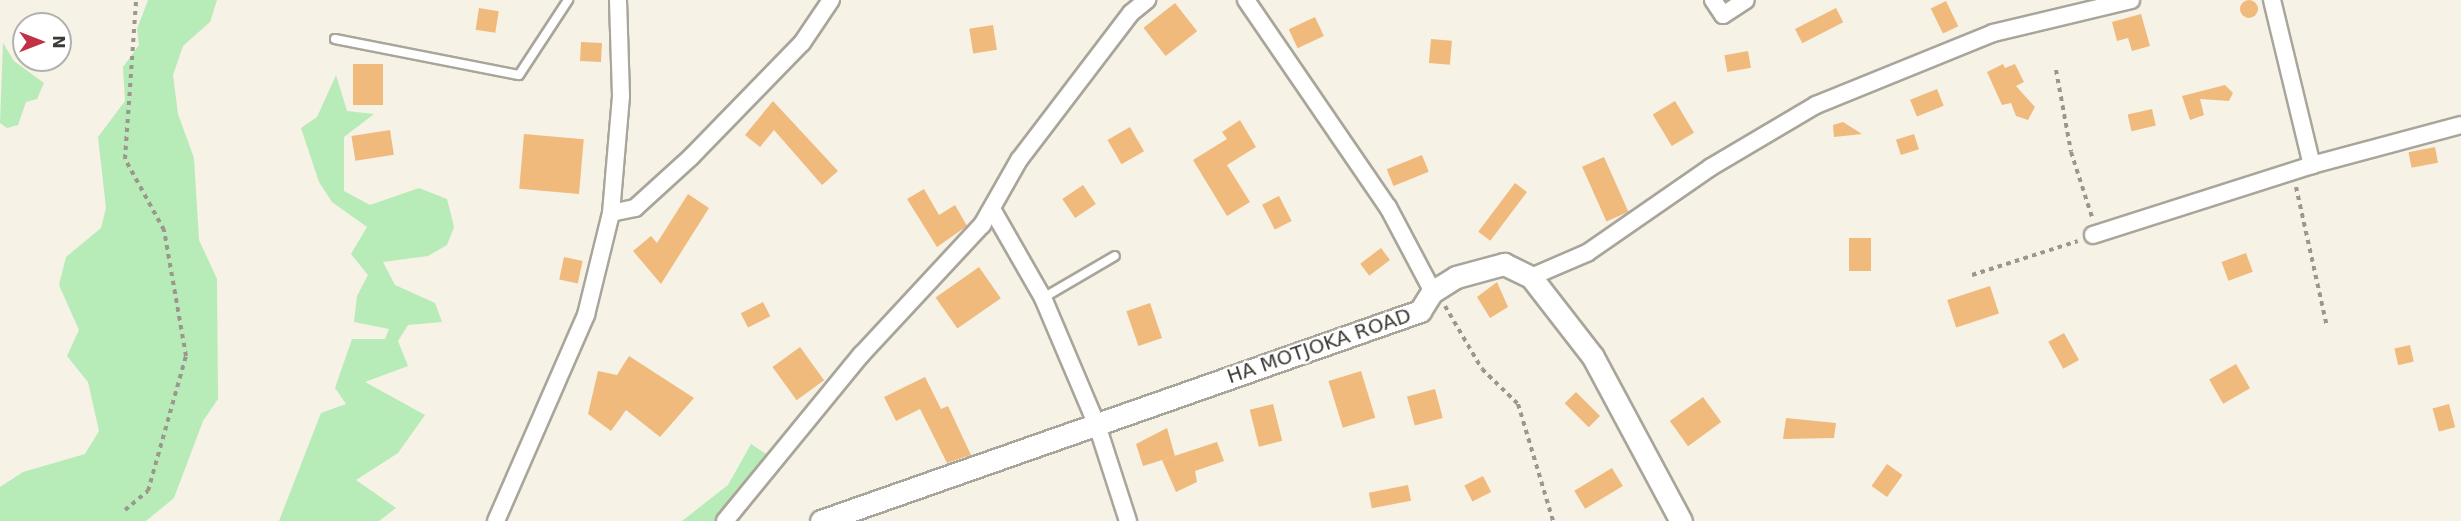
<!DOCTYPE html>
<style>
body{margin:0}
#map{position:relative;width:2461px;height:521px;overflow:hidden;background:#f7f2e6;font-family:"DejaVu Sans",sans-serif}
div>[style]{position:absolute}
.green>*{inset:0;background:#b7ebb7}
.building>*{inset:0;background:#f0ba7d;transform-origin:0 0}
.round{border-radius:50%}
.path>*{height:4px;margin-top:-2px;transform-origin:0;background:repeating-linear-gradient(90deg,#9b978f 0 4.5px,transparent 0 9px)}
.roads{filter:drop-shadow(2px 0 #aaa59a) drop-shadow(-2px 0 #aaa59a) drop-shadow(0 2px #aaa59a) drop-shadow(0 -2px #aaa59a)}
.service>*{height:8px;margin:-4px;padding:0 4px;transform-origin:4px;border-radius:4px;background:#fff}
.minor>*{height:16px;margin:-8px;padding:0 8px;transform-origin:8px;border-radius:8px;background:#fff}
.tertiary>*{height:21px;margin:-10.5px;padding:0 10.5px;transform-origin:10.5px;border-radius:10.5px;background:#fff}
span{translate:-50% -50%;white-space:nowrap;text-align:center;line-height:1.15;-webkit-text-stroke:4.5px #fff;paint-order:stroke}
.street-label{font-size:20px;color:#3d3b36}
.north{position:absolute;left:12px;top:12px;width:60px;height:60px;box-sizing:border-box;background:#fff;border:2px solid #b1b1af;border-radius:50%;rotate:90deg;font-size:16px;font-weight:700;line-height:24px;text-align:center;color:#3d3b36}
.north::after{content:'';display:block;margin:auto;width:21px;height:27px;background:#c23146;clip-path:polygon(50% 0,100% 100%,50% 72%,0 100%)}
</style>
<div id="map">
<div class="green">
<div style="clip-path:polygon(148px 0,217px 0,210px 22px,183px 46px,173px 75px,178px 114px,194px 158px,199px 240px,217px 279px,218px 399px,203px 421px,174px 498px,146px 521px,0 521px,0 487px,23px 472px,85px 454px,99px 431px,88px 382px,67px 356px,79px 330px,59px 285px,66px 257px,101px 228px,106px 208px,98px 137px,125px 101px,123px 67px,139px 45px,137px 29px)"></div>
<div style="clip-path:polygon(3px 43px,14px 61px,44px 83px,37px 99px,26px 102px,18px 125px,7px 128px,0 123px)"></div>
<div style="clip-path:polygon(336px 75px,347px 111px,374px 114px,344px 137px,344px 191px,370px 205px,419px 188px,447px 199px,454px 227px,447px 245px,428px 256px,383px 262px,395px 285px,435px 303px,442px 322px,408px 325px,398px 341px,408px 366px,365px 382px,425px 415px,398px 453px,356px 480px,396px 508px,379px 521px,279px 521px,321px 413px,346px 404px,335px 388px,352px 339px,385px 339px,389px 329px,354px 322px,357px 296px,368px 275px,351px 254px,367px 227px,332px 202px,319px 182px,301px 128px,317px 117px)"></div>
<div style="clip-path:polygon(751px 444px,769px 456px,734px 503px,715px 521px,682px 521px,728px 485px)"></div>
</div>
<div class="building">
<div class="round" style="left:2240px;top:0;width:18px;height:18px"></div>
<div style="left:1946px;top:1px;width:28px;height:17px;rotate:64deg"></div>
<div style="left:1175px;top:3px;width:36px;height:40px;rotate:52deg"></div>
<div style="left:479px;top:8px;width:20px;height:22px;rotate:9deg"></div>
<div style="left:1836px;top:8px;width:16px;height:46px;rotate:63deg"></div>
<div style="clip-path:polygon(2141px 14px,2150px 46px,2132px 51px,2128px 38px,2117px 41px,2112px 22px)"></div>
<div style="left:1315px;top:17px;width:21px;height:29px;rotate:65deg"></div>
<div style="left:993px;top:25px;width:25px;height:24px;rotate:81deg"></div>
<div style="left:1431px;top:39px;width:21px;height:24px;rotate:5deg"></div>
<div style="left:581px;top:42px;width:21px;height:19px;rotate:3deg"></div>
<div style="left:1748px;top:51px;width:17px;height:24px;rotate:80deg"></div>
<div style="left:353px;top:64px;width:30px;height:41px"></div>
<div style="clip-path:polygon(2003px 64px,2005px 68px,2015px 64px,2024px 82px,2016px 86px,2035px 107px,2028px 120px,2016px 116px,2011px 103px,2002px 105px,1987px 72px)"></div>
<div style="clip-path:polygon(2225px 85px,2233px 93px,2229px 101px,2200px 99px,2204px 115px,2190px 120px,2182px 96px)"></div>
<div style="left:1937px;top:89px;width:18px;height:29px;rotate:68deg"></div>
<div style="clip-path:polygon(773px 101px,838px 171px,822px 185px,774px 130px,760px 147px,745px 135px)"></div>
<div style="left:1675px;top:101px;width:37px;height:26px;rotate:59deg"></div>
<div style="left:2152px;top:109px;width:17px;height:25px;rotate:77deg"></div>
<div style="clip-path:polygon(1240px 120px,1256px 147px,1227px 165px,1250px 202px,1227px 216px,1193px 160px,1227px 139px,1222px 132px)"></div>
<div style="clip-path:polygon(1843px 122px,1862px 134px,1834px 137px,1833px 125px)"></div>
<div style="left:1130px;top:127px;width:28px;height:26px;rotate:60deg"></div>
<div style="left:390px;top:130px;width:25px;height:39px;rotate:81deg"></div>
<div style="left:524px;top:134px;width:60px;height:55px;rotate:5deg"></div>
<div style="left:1914px;top:134px;width:16px;height:19px;rotate:72deg"></div>
<div style="left:2435px;top:147px;width:16px;height:27px;rotate:79deg"></div>
<div style="left:1422px;top:155px;width:18px;height:38px;rotate:68deg"></div>
<div style="left:1604px;top:157px;width:60px;height:24px;rotate:66deg"></div>
<div style="left:1515px;top:183px;width:15px;height:61px;rotate:37deg"></div>
<div style="left:1083px;top:185px;width:23px;height:25px;rotate:56deg"></div>
<div style="clip-path:polygon(924px 189px,939px 215px,955px 205px,967px 226px,937px 247px,907px 199px)"></div>
<div style="clip-path:polygon(688px 194px,709px 208px,661px 284px,633px 251px,651px 236px,657px 243px)"></div>
<div style="left:1279px;top:196px;width:28px;height:19px;rotate:63deg"></div>
<div style="left:1849px;top:238px;width:22px;height:33px"></div>
<div style="left:1381px;top:248px;width:15px;height:26px;rotate:53deg"></div>
<div style="left:2246px;top:253px;width:20px;height:26px;rotate:70deg"></div>
<div style="left:564px;top:257px;width:19px;height:23px;rotate:12deg"></div>
<div style="left:979px;top:267px;width:38px;height:53px;rotate:55deg"></div>
<div style="clip-path:polygon(1497px 282px,1508px 307px,1490px 318px,1477px 297px)"></div>
<div style="left:1990px;top:286px;width:29px;height:45px;rotate:72deg"></div>
<div style="left:763px;top:302px;width:16px;height:25px;rotate:63deg"></div>
<div style="left:1150px;top:303px;width:37px;height:25px;rotate:71deg"></div>
<div style="left:2064px;top:333px;width:31px;height:18px;rotate:61deg"></div>
<div style="left:2410px;top:345px;width:17px;height:16px;rotate:77deg"></div>
<div style="left:800px;top:347px;width:41px;height:34px;rotate:54deg"></div>
<div style="clip-path:polygon(629px 356px,694px 398px,660px 437px,626px 410px,611px 431px,588px 414px,598px 371px,617px 375px)"></div>
<div style="left:2236px;top:364px;width:28px;height:31px;rotate:60deg"></div>
<div style="left:1361px;top:371px;width:49px;height:34px;rotate:73deg"></div>
<div style="clip-path:polygon(925px 377px,941px 409px,948px 406px,971px 455px,947px 463px,920px 409px,896px 421px,884px 397px)"></div>
<div style="left:1435px;top:389px;width:30px;height:29px;rotate:75deg"></div>
<div style="left:1576px;top:392px;width:34px;height:16px;rotate:45deg"></div>
<div style="left:1703px;top:397px;width:31px;height:41px;rotate:54deg"></div>
<div style="left:1273px;top:404px;width:38px;height:24px;rotate:76deg"></div>
<div style="left:2449px;top:404px;width:24px;height:17px;rotate:75deg"></div>
<div style="clip-path:polygon(1786px 418px,1836px 423px,1834px 438px,1783px 439px)"></div>
<div style="clip-path:polygon(1167px 428px,1175px 456px,1143px 466px,1136px 444px)"></div>
<div style="clip-path:polygon(1217px 442px,1224px 461px,1195px 471px,1197px 482px,1176px 492px,1162px 460px)"></div>
<div style="left:1887px;top:464px;width:19px;height:27px;rotate:35deg"></div>
<div style="left:1612px;top:468px;width:21px;height:44px;rotate:59deg"></div>
<div style="left:1483px;top:476px;width:18px;height:21px;rotate:63deg"></div>
<div style="left:1408px;top:485px;width:16px;height:40px;rotate:79deg"></div>
</div>
<div class="path">
<div style="left:2056px;top:70px;width:83px;rotate:79.6deg"></div>
<div style="left:2071px;top:152px;width:68px;rotate:72.1deg"></div>
<div style="left:2296px;top:187px;width:143px;rotate:77.5deg"></div>
<div style="left:1972px;top:275px;width:111px;rotate:-17.8deg"></div>
<div style="left:1445px;top:306px;width:73px;rotate:59.6deg"></div>
<div style="left:1482px;top:369px;width:50px;rotate:44.2deg"></div>
<div style="left:1518px;top:404px;width:122px;rotate:73.3deg"></div>
<div style="left:125px;top:510px;width:30px;rotate:-40deg"></div>
<div style="left:148px;top:491px;width:140px;rotate:-74.3deg"></div>
<div style="left:186px;top:356px;width:128px;rotate:-99.9deg"></div>
<div style="left:164px;top:230px;width:81px;rotate:-118.8deg"></div>
<div style="left:125px;top:159px;width:159px;rotate:-86deg"></div>
</div>
<div class="roads">
<div class="service">
<div style="left:335px;top:39px;width:187px;rotate:11.1deg"></div>
<div style="left:519px;top:75px;width:90px;rotate:-56.8deg"></div>
<div style="left:1043px;top:298px;width:83px;rotate:-30.3deg"></div>
</div>
<div class="minor">
<div style="left:1246px;top:0;width:251px;rotate:55.6deg"></div>
<div style="left:1388px;top:207px;width:96px;rotate:62.1deg"></div>
<div style="left:1713px;top:0;width:18px;rotate:56deg"></div>
<div style="left:1723px;top:15px;width:27px;rotate:-33deg"></div>
<div style="left:2272px;top:0;width:170px;rotate:76.4deg"></div>
<div style="left:2312px;top:165px;width:154px;rotate:-15deg"></div>
<div style="left:992px;top:209px;width:103px;rotate:60.2deg"></div>
<div style="left:1043px;top:298px;width:138px;rotate:67deg"></div>
<div style="left:1097px;top:425px;width:101px;rotate:72.1deg"></div>
<div style="left:611px;top:213px;width:25px;rotate:-12deg"></div>
<div style="left:635px;top:208px;width:76px;rotate:-42.3deg"></div>
<div style="left:691px;top:157px;width:159px;rotate:-45.8deg"></div>
<div style="left:802px;top:43px;width:52px;rotate:-56deg"></div>
<div style="left:2093px;top:235px;width:230px;rotate:-17.7deg"></div>
<div style="left:1531px;top:277px;width:61px;rotate:-23.2deg"></div>
<div style="left:1587px;top:253px;width:151px;rotate:-34.7deg"></div>
<div style="left:1711px;top:167px;width:122px;rotate:-30.6deg"></div>
<div style="left:1816px;top:105px;width:191px;rotate:-22.1deg"></div>
<div style="left:1993px;top:33px;width:142px;rotate:-13.4deg"></div>
<div style="left:496px;top:521px;width:225px;rotate:-66.4deg"></div>
<div style="left:586px;top:315px;width:105px;rotate:-76.2deg"></div>
<div style="left:611px;top:213px;width:117px;rotate:-85.1deg"></div>
<div style="left:621px;top:96px;width:96px;rotate:-91.8deg"></div>
<div style="left:725px;top:521px;width:215px;rotate:-50.7deg"></div>
<div style="left:861px;top:355px;width:178px;rotate:-47.1deg"></div>
<div style="left:982px;top:225px;width:75px;rotate:-60.4deg"></div>
<div style="left:1019px;top:160px;width:185px;rotate:-52.7deg"></div>
<div style="left:1131px;top:13px;width:21px;rotate:-39deg"></div>
</div>
<div class="tertiary">
<div style="left:821px;top:521px;width:635px;rotate:-19.32deg"></div>
<div style="left:1420px;top:311px;width:22px;rotate:-58deg"></div>
<div style="left:1432px;top:292px;width:28px;rotate:-32deg"></div>
<div style="left:1456px;top:277px;width:50px;rotate:-15.2deg"></div>
<div style="left:1504px;top:264px;width:30px;rotate:26deg"></div>
<div style="left:1531px;top:277px;width:101px;rotate:52.2deg"></div>
<div style="left:1593px;top:357px;width:186px;rotate:61.8deg"></div>
</div>
</div>
<div class="street-label">
<span style="left:1319px;top:346px;rotate:-19deg">HA MOTJOKA ROAD</span>
</div>
<div class="north">N</div>
</div>
